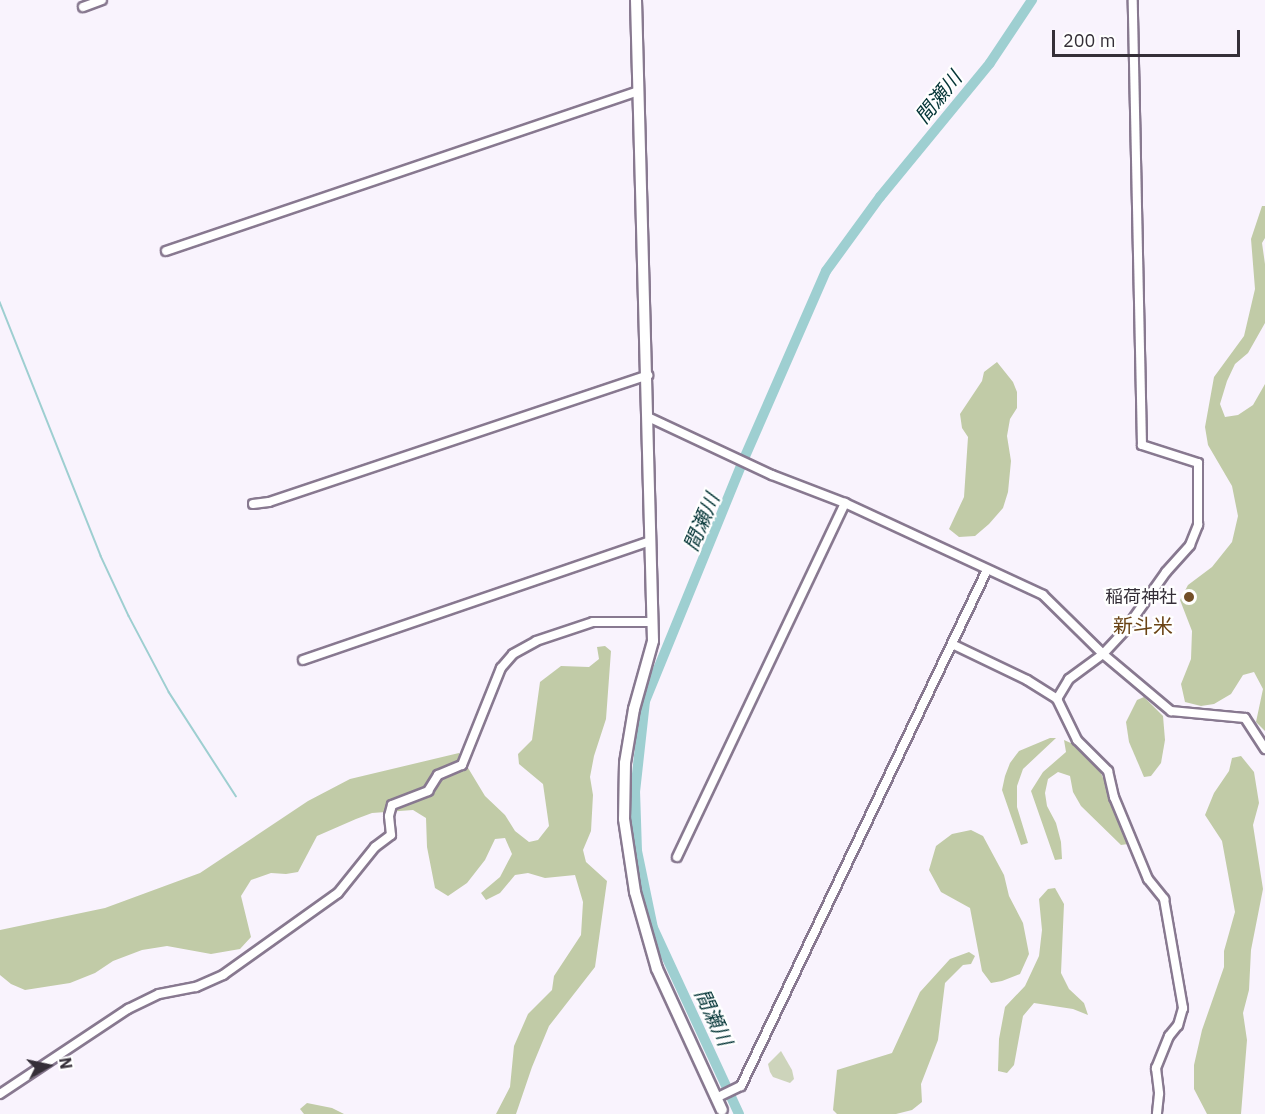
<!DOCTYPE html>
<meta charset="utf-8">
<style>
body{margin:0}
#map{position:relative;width:1265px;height:1114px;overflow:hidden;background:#f9f3fd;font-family:"IBM Plex Sans","Noto Sans JP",sans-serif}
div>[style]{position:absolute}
.green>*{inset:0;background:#cdd4bb}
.forest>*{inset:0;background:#c1cba7}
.stream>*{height:1.5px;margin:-0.75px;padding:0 0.75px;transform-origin:0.75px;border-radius:0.75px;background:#9ecfd1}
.river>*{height:10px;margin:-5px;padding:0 5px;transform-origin:5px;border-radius:5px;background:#9ecfd1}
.roads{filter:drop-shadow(2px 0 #887990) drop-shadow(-2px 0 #887990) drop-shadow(0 2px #887990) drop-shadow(0 -2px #887990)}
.street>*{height:8px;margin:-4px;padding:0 4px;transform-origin:4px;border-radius:4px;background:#fff}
.secondary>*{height:10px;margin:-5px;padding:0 5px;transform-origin:5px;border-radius:5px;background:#fff}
.dots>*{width:16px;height:16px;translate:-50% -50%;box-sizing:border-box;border:3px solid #fff;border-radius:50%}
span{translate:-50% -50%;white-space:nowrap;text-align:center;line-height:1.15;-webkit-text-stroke:4.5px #fff;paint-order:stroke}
.poi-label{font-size:18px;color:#352f38}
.right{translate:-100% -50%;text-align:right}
.water-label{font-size:20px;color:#023335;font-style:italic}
.neighbourhood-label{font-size:20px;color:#6a4315}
.north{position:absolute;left:18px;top:1036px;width:60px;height:60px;-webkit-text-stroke:4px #fff;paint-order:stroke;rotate:81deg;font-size:16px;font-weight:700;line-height:24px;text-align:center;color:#352f38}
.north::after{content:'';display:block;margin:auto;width:21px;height:27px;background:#352f38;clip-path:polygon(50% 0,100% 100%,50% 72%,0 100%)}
.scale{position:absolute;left:1052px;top:30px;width:188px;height:27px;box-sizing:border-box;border:3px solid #352f38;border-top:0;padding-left:8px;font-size:18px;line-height:21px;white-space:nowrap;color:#352f38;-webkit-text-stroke:4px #fff;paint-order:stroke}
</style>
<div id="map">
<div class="green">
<div style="clip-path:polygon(781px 1051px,792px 1070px,794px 1079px,790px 1083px,773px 1077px,770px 1072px,768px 1064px)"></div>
</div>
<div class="forest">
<div style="clip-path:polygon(1262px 206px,1265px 206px,1265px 238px,1262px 243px,1265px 264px,1265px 323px,1248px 353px,1235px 364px,1227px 381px,1220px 404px,1225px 417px,1238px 415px,1253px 405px,1265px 384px,1265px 731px,1256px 722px,1263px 689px,1254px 672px,1243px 675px,1231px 694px,1214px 704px,1201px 706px,1185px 702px,1181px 684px,1191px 659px,1192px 631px,1180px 600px,1188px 585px,1212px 567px,1232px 542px,1238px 516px,1232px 486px,1208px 445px,1205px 427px,1214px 377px,1244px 336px,1255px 289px,1251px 239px)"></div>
<div style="clip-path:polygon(997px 362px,1013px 382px,1017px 392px,1017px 408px,1010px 419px,1007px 436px,1011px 461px,1008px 492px,1003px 508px,989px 524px,975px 536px,959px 537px,949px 529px,964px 497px,968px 437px,962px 428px,960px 414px,982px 381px,984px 372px)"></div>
<div style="clip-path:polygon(605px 646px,611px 651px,606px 719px,594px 756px,590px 777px,593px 795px,591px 831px,583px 850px,586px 862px,607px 881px,595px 967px,549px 1026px,532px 1067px,516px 1114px,496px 1114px,510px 1087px,514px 1046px,528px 1014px,552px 990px,554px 976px,581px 935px,583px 902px,575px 875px,545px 878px,528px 873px,515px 875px,500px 893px,486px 900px,481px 893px,500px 877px,512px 854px,505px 838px,495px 839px,485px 860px,467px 883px,448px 896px,435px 888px,427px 847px,426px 818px,413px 810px,372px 813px,356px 819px,317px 836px,298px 872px,286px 874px,271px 873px,251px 880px,241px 896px,251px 937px,240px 949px,211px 954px,167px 946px,142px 950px,113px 961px,95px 973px,70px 983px,25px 990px,11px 984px,0 975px,0 930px,105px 908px,200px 873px,308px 801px,350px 779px,459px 753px,485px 796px,505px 815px,515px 831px,529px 842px,538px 840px,549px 826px,543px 784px,519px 764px,518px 754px,532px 740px,540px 682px,561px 666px,589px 667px,599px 659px,597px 647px)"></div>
<div style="clip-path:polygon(1144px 697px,1163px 716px,1165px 740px,1161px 763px,1151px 776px,1144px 777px,1129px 742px,1126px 722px,1137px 700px)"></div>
<div style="clip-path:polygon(1050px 738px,1056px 738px,1023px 769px,1017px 786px,1017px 807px,1028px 843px,1021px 845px,1002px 790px,1005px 776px,1010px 763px,1019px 751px)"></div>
<div style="clip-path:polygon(1064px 740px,1082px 748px,1098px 766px,1129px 840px,1128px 844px,1121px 845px,1081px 806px,1073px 792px,1070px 776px,1058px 772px,1048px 779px,1045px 793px,1047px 806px,1056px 823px,1061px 842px,1062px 859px,1055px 860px,1031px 791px,1043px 772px,1066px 752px)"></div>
<div style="clip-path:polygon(1241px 756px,1254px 772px,1259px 803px,1253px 825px,1263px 889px,1251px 950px,1249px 990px,1243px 1013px,1247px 1040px,1241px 1114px,1207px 1114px,1194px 1089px,1194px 1065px,1202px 1030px,1224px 967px,1224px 951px,1235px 912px,1222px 841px,1205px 815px,1214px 793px,1229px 771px,1232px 758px)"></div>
<div style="clip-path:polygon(971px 830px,983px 836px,1004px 875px,1009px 896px,1023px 923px,1029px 954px,1020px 974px,1002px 981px,991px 983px,982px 971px,970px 908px,941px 892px,929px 870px,936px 846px,952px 834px)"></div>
<div style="clip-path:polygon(1055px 888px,1064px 904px,1061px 973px,1069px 989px,1084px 1003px,1088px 1015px,1073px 1009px,1034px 1003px,1023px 1016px,1014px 1065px,1007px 1073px,998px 1071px,999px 1039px,1005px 1007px,1025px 986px,1039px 956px,1042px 930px,1039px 899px,1048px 889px)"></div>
<div style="clip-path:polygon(969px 952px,975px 956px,971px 964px,963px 965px,945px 983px,938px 1040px,921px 1084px,922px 1102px,912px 1110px,896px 1114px,837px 1114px,833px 1110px,837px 1070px,892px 1053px,920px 992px,950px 959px)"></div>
<div style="clip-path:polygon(307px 1103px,332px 1108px,344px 1114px,304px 1114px,300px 1109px)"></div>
</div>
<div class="stream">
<div style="left:0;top:302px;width:273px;rotate:68.3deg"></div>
<div style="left:101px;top:556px;width:66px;rotate:65deg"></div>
<div style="left:129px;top:616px;width:86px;rotate:62.2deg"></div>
<div style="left:169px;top:692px;width:124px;rotate:57.2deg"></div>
</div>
<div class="river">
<div style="left:739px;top:1114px;width:205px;rotate:-114.8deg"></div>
<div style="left:653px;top:928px;width:79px;rotate:-101.7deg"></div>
<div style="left:637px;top:851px;width:59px;rotate:-91.9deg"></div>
<div style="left:635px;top:792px;width:92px;rotate:-83.7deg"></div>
<div style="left:645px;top:701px;width:259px;rotate:-67.8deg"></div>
<div style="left:743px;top:461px;width:207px;rotate:-66.4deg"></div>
<div style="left:826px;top:271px;width:92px;rotate:-53.9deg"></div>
<div style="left:880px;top:197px;width:173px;rotate:-50.6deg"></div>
<div style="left:990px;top:63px;width:76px;rotate:-56.3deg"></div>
</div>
<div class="roads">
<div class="street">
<div style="left:83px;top:7px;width:20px;rotate:-20deg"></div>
<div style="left:166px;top:251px;width:498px;rotate:-18.7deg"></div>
<div style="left:648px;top:417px;width:137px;rotate:25.1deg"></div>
<div style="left:772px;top:475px;width:78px;rotate:21deg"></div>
<div style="left:845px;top:503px;width:218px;rotate:24.9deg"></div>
<div style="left:1043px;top:595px;width:84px;rotate:44.5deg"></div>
<div style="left:1103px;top:654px;width:89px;rotate:40deg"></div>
<div style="left:1171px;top:711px;width:74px;rotate:5.4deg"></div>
<div style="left:1245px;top:718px;width:37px;rotate:57deg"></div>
<div style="left:253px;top:504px;width:16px;rotate:-7deg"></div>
<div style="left:269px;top:502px;width:400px;rotate:-18.5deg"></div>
<div style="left:952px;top:644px;width:83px;rotate:25.6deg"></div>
<div style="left:1027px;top:680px;width:36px;rotate:32deg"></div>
<div style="left:1057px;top:699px;width:46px;rotate:64deg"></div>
<div style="left:1077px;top:740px;width:44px;rotate:45deg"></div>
<div style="left:1108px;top:771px;width:27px;rotate:77deg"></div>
<div style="left:1114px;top:797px;width:89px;rotate:67.5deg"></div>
<div style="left:1148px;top:879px;width:26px;rotate:51deg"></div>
<div style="left:1164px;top:899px;width:111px;rotate:80.1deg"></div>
<div style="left:1183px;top:1008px;width:18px;rotate:106deg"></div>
<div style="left:1178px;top:1025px;width:14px;rotate:129deg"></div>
<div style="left:1169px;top:1036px;width:35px;rotate:112deg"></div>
<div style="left:1156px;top:1068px;width:26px;rotate:83deg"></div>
<div style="left:1159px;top:1094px;width:20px;rotate:96deg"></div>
<div style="left:303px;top:660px;width:367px;rotate:-18.9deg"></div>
<div style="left:1057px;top:699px;width:23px;rotate:-59deg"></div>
<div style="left:1069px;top:679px;width:42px;rotate:-36.3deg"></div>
<div style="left:1103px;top:654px;width:33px;rotate:-47deg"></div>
<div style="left:1125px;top:630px;width:71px;rotate:-54.7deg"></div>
<div style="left:1166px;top:572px;width:36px;rotate:-48deg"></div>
<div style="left:1190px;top:545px;width:22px;rotate:-68deg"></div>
<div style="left:1198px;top:525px;width:62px;rotate:-90deg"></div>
<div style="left:1198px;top:463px;width:59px;rotate:-162.2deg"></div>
<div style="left:1142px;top:445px;width:445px;rotate:-91.2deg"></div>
<div style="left:677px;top:857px;width:392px;rotate:-64.6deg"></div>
<div style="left:0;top:1094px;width:154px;rotate:-33.6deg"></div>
<div style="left:128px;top:1009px;width:34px;rotate:-26deg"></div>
<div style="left:159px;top:994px;width:38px;rotate:-11deg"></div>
<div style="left:196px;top:987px;width:30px;rotate:-24deg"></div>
<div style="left:223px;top:975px;width:141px;rotate:-35.5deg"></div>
<div style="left:338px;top:893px;width:59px;rotate:-51.2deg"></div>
<div style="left:375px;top:847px;width:20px;rotate:-37deg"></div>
<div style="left:391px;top:835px;width:19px;rotate:-96deg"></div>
<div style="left:389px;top:816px;width:11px;rotate:-75deg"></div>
<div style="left:392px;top:805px;width:39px;rotate:-21deg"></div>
<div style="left:428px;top:791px;width:19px;rotate:-58deg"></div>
<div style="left:438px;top:775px;width:26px;rotate:-23deg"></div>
<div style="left:462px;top:765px;width:105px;rotate:-68.1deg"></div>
<div style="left:501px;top:668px;width:18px;rotate:-49deg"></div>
<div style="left:513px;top:654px;width:26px;rotate:-29deg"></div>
<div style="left:536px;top:641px;width:60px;rotate:-18.4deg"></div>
<div style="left:593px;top:622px;width:59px"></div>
<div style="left:718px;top:1097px;width:25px;rotate:-26deg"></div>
<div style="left:741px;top:1086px;width:572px;rotate:-64.51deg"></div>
</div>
<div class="secondary">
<div style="left:636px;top:0;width:641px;rotate:88.48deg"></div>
<div style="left:653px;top:641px;width:71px;rotate:105.6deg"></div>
<div style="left:634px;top:709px;width:55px;rotate:99.5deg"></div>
<div style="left:625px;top:763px;width:56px;rotate:91deg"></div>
<div style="left:624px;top:819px;width:74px;rotate:81.4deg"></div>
<div style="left:635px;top:892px;width:80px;rotate:74.1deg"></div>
<div style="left:657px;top:969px;width:155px;rotate:65.3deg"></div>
</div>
</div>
<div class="dots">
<div style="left:1189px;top:597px;background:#724f28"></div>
</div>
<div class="poi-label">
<span class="right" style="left:1177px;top:597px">稲荷神社</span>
</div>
<div class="water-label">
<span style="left:938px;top:97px;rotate:-51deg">間瀬川</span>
<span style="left:701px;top:522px;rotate:-67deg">間瀬川</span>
<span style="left:714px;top:1017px;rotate:65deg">間瀬川</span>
</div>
<div class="neighbourhood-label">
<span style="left:1143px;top:625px">新斗米</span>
</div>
<div class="north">N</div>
<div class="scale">200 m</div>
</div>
